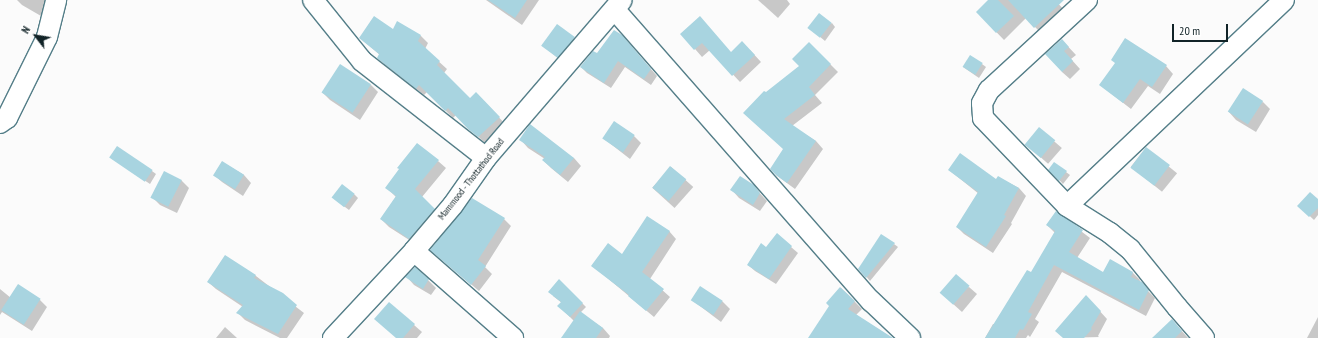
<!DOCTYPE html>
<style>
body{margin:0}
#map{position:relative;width:1318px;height:338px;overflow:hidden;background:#fbfbfb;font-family:"PT Sans Narrow",sans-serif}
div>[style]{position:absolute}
.shadow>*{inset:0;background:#0003;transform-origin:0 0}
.building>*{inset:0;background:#a8d4e0;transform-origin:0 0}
.roads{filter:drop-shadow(1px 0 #547e88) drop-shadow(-1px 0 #547e88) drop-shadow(0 1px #547e88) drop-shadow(0 -1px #547e88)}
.minor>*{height:20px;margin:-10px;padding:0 10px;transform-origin:10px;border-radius:10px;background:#fff}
span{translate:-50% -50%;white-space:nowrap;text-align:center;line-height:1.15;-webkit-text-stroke:3px #fff;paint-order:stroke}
.street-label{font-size:10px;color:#112327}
.north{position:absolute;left:16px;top:16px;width:40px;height:40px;-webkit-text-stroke:3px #fff;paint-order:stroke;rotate:301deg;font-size:11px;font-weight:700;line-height:16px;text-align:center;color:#112327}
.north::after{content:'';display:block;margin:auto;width:14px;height:18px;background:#112327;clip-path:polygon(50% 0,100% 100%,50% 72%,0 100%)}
.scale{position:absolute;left:1172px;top:24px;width:56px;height:18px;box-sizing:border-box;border:2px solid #112327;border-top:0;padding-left:5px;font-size:12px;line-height:14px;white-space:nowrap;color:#112327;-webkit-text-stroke:3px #fff;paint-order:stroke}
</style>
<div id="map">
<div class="shadow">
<div style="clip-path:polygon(17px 0,50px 0,41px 16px,22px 5px)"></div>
<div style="clip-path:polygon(486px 0,539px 0,522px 25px)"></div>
<div style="clip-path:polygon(758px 0,787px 0,790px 4px,778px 18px)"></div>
<div style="clip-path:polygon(990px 0,1055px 0,1066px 12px,1042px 34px,1026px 18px,1004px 40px,977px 12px)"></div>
<div style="clip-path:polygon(832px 23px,835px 27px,825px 41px,813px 31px)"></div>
<div style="clip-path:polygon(393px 31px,421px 36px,428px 43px,425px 49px,447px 69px,444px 73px,470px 99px,484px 101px,506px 125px,486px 144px,456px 115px,453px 118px,427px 92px,424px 95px,385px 65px,378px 58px,380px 55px,360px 38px)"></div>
<div style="clip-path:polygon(682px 34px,731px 53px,750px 50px,761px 62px,740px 82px,710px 50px,702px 57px)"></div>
<div style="clip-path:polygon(574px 38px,581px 45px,565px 64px,543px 46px)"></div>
<div style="clip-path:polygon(1062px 40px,1076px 55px,1071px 59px,1080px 69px,1070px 79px,1062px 72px)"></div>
<div style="clip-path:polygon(628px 43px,657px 76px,651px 85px,625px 67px,611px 88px,587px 73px,581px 67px,597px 55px)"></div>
<div style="clip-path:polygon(809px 43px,838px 72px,815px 95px,822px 103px,792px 126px,816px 141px,823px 149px,795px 189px,776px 175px,784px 149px,766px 94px,800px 66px)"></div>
<div style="clip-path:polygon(982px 64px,986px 67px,979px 78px,963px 67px)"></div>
<div style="clip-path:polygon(1166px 66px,1173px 74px,1160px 94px,1148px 86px,1131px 109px,1100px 85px)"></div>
<div style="clip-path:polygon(371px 85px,378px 92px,360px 120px,330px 100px,323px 93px)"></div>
<div style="clip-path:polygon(1263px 102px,1270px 109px,1256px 132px,1236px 120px,1229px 112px)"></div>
<div style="left:1040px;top:129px;width:29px;height:21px;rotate:41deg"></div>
<div style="clip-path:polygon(634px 136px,641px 143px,630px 159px,603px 138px)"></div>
<div style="clip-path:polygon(521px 140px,574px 158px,581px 166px,568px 182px,551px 168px,543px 160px,545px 159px,528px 148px)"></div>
<div style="left:1146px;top:148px;width:40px;height:24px;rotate:39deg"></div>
<div style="clip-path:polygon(111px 158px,152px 171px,156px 174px,150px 184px)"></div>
<div style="clip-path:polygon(438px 161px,446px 168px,422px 197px,441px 217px,417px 245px,389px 227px,381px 219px,396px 197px,387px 188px)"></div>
<div style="clip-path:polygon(222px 162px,244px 175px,251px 183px,243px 196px,222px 182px,214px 175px)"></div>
<div style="left:671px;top:167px;width:30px;height:28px;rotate:42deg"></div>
<div style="clip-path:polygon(949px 170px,996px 180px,998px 177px,1019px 188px,1026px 196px,1011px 223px,1012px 224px,993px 253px,964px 234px,957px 227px,979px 194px)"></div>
<div style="clip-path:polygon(1050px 170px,1066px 172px,1070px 175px,1063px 184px)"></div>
<div style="clip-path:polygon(181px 180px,189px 188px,177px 213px,160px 205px,153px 198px)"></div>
<div style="clip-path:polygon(753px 186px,767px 201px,760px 211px,739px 198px,732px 190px)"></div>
<div style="clip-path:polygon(354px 194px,358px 198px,349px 210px,337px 201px)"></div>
<div style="clip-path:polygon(1318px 201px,1318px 215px,1314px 220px,1299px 206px)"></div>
<div style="clip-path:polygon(1056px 212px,1090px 238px,1077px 258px,1103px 273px,1110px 261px,1133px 273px,1140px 280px,1139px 282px,1155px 298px,1146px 316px,1062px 272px,1035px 319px,1039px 322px,1030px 337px,1028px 335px,1026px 338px,985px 338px,993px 324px,994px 324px,1032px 273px,1055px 233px,1047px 225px)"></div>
<div style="clip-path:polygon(504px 219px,511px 226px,485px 267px,492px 274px,479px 291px,439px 257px)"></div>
<div style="clip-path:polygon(669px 231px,676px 239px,650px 279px,670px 297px,654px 317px,593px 266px,622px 255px)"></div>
<div style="clip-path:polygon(894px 244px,898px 247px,870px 281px,860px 269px)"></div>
<div style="clip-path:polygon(791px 247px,798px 253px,776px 284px,755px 271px,748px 265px,766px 248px)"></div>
<div style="clip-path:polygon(225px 256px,256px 276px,304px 313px,287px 338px,280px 338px,245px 320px,238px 313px,243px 307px,216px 289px,208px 282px)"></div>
<div style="clip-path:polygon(407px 277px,428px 280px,436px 288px,431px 295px,414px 285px)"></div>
<div style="clip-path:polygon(559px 280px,586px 307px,580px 313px,603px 328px,610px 336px,609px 338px,563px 338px,574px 321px,559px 306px,562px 303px,553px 296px)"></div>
<div style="clip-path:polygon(969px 287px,977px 294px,962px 312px,942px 294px)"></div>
<div style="clip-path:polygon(841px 288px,862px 309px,856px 315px,892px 338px,810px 338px)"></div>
<div style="clip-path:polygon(0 289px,11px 298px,40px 300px,47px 307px,32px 331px,2px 312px,0 315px)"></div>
<div style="clip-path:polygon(1086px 296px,1107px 319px,1098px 336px,1099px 337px,1063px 338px)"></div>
<div style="clip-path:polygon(692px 300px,722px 301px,730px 309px,721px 322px)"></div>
<div style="clip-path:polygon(389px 303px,422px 332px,417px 338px,396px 338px)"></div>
<div style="clip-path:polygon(1318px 317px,1318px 338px,1307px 338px)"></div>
<div style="clip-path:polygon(1172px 320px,1188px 338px,1154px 338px)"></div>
<div style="clip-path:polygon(225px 327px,237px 338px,216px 338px)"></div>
</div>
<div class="building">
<div style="clip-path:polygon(488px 0,527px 0,515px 18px)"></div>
<div style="clip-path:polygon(988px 0,998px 0,1014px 16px,996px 33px,976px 12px)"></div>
<div style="clip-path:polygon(1008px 0,1064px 0,1034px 28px)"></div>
<div style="left:819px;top:13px;width:16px;height:19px;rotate:38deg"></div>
<div style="clip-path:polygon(374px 16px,393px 29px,397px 21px,421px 35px,418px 41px,440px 61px,437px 65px,470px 98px,476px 92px,500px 117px,478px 137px,468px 129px,448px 108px,445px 111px,419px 85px,416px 89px,377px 58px,379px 54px,359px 38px)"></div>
<div style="clip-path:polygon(700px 16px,731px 52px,742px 41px,755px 55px,732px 76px,702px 43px,694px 50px,680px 34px)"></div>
<div style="left:557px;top:24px;width:22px;height:27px;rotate:36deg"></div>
<div style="clip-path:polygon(614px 30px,622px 35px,651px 69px,644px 79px,618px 61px,604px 83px,580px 67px,593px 51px,597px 53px)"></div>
<div style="clip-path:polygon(1125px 38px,1167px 65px,1152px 87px,1140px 79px,1123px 103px,1099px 85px,1115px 63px,1111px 60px)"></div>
<div style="clip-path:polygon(1062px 39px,1069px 47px,1064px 51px,1073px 61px,1062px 72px,1045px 54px)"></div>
<div style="clip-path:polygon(809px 42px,831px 64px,809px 87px,815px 95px,784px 119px,816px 141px,787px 183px,776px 175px,770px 169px,783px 149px,743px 113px,764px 91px,766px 92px,799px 66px,792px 59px)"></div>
<div style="left:970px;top:55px;width:15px;height:14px;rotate:32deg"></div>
<div style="left:340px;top:64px;width:37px;height:34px;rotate:33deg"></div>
<div style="left:1243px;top:88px;width:24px;height:28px;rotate:33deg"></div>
<div style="left:614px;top:121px;width:25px;height:21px;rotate:34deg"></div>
<div style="clip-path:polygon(530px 124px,574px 158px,560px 175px,542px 160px,545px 157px,519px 140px)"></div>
<div style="left:1039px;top:127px;width:21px;height:23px;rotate:39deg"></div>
<div style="clip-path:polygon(417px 143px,439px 160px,415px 189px,435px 209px,409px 239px,380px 219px,396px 196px,385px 188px,399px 169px,397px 168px)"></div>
<div style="left:117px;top:146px;width:43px;height:14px;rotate:34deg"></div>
<div style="left:1146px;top:147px;width:30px;height:26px;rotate:37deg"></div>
<div style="clip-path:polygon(960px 153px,996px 179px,998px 176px,1019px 188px,1004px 215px,1006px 216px,986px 247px,956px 227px,978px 192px,948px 170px)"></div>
<div style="left:222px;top:161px;width:26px;height:17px;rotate:32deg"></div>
<div style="clip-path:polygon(1054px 162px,1067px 171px,1059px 181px,1048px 170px)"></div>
<div style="left:670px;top:166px;width:21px;height:28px;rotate:39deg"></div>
<div style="left:164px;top:171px;width:20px;height:30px;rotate:27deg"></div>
<div style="clip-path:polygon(740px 176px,754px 185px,760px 193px,753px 205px,730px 190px)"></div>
<div style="left:342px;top:184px;width:16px;height:17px;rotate:38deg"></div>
<div style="clip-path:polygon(1310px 192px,1318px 199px,1318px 208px,1309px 217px,1297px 206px)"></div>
<div style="clip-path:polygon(472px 198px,505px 218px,478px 260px,486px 266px,471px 285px,430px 250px)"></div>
<div style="clip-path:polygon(1056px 211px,1083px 230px,1069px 252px,1103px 272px,1110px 259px,1133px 272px,1131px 277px,1142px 282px,1149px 290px,1139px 310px,1054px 265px,1028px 312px,1032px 314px,1023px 330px,1020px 329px,1015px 338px,985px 338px,1027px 270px,1031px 272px,1055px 231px,1046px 225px)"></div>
<div style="clip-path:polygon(647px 216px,670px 231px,642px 272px,664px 289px,646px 311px,628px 296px,629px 295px,591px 266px,608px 243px,622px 254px)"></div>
<div style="clip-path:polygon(777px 233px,792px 246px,769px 279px,747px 265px,761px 243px,766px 247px)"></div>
<div style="clip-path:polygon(881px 234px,895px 243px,866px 278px,858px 269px)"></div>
<div style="clip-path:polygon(225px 255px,256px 275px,254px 278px,283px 293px,297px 305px,278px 334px,236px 313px,243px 305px,207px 282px)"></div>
<div style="clip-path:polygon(415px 267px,429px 279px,423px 289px,405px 277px)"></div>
<div style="left:956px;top:274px;width:18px;height:25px;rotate:41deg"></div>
<div style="clip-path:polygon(559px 279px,583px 303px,570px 317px,557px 306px,561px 302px,548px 292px)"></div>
<div style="left:18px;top:284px;width:27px;height:31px;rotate:33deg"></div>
<div style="left:700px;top:286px;width:27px;height:17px;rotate:33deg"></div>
<div style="clip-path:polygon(840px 287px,855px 301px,848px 309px,893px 338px,808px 338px,829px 306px,826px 303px)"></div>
<div style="clip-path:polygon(1086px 295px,1101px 311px,1091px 328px,1092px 329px,1084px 338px,1063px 338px,1055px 331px)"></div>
<div style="clip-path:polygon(389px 302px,415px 324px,403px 338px,396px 338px,374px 319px)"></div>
<div style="clip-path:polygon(580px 311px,603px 328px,596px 338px,561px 338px)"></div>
<div style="clip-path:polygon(1172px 319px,1182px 331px,1175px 338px,1152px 338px)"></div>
</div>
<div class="roads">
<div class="minor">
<div style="left:313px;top:0;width:78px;rotate:51.2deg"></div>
<div style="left:362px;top:61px;width:157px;rotate:38deg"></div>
<div style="left:1087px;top:0;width:133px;rotate:137.4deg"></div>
<div style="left:989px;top:90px;width:15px;rotate:118deg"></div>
<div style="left:982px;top:103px;width:15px;rotate:86deg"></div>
<div style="left:983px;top:118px;width:122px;rotate:46.3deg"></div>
<div style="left:1067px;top:206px;width:51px;rotate:32.1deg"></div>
<div style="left:1110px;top:233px;width:26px;rotate:39deg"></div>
<div style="left:1130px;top:249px;width:75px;rotate:51deg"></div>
<div style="left:1177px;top:307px;width:41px;rotate:48.9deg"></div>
<div style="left:615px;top:10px;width:388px;rotate:48.7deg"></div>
<div style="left:871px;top:301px;width:54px;rotate:43.5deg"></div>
<div style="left:0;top:123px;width:9px;rotate:-36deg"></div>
<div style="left:7px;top:118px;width:90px;rotate:-63.7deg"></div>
<div style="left:47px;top:37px;width:38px;rotate:-76deg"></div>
<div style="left:1067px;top:206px;width:299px;rotate:-43.5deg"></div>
<div style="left:414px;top:251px;width:132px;rotate:41.3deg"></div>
<div style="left:333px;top:338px;width:119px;rotate:-47deg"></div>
<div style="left:414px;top:251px;width:60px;rotate:-49.7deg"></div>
<div style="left:453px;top:205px;width:57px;rotate:-54.9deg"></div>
<div style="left:486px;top:158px;width:208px;rotate:-49.3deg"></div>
</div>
</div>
<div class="street-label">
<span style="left:471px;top:179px;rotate:-52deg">Mammood - Thottathod Road</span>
</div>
<div class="north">N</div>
<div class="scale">20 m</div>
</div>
